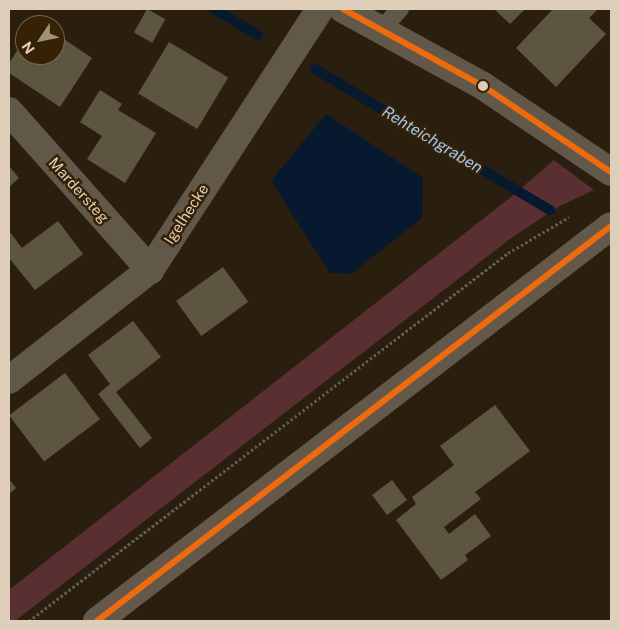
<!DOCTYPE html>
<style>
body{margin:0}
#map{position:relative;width:620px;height:630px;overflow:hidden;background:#2a1f0f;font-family:"Public Sans",sans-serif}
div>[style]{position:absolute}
.green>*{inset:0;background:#592f32}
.water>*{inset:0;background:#07192e}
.stream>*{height:10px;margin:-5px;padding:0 5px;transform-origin:5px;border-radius:5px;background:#07192e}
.building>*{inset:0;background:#5e5540;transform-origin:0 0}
.path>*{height:3px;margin-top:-1.5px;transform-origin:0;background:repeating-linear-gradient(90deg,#645b4f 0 2.5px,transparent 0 5px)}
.service>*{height:18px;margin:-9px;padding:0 9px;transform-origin:9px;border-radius:9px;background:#62584a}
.minor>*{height:28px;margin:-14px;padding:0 14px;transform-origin:14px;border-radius:14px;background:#62584a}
.secondary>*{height:28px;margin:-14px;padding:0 14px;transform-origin:14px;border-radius:14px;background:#63584a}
.bus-1>*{height:6px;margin:-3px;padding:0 3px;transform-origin:3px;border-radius:3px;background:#ed6a0e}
.dots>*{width:14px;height:14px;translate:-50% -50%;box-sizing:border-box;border:2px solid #352204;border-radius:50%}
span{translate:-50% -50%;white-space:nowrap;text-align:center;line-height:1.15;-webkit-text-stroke:5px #352204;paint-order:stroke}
.street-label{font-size:15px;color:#deceba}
.water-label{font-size:16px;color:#9ec3f1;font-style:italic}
.frame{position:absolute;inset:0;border:10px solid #deceba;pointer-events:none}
.north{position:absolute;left:15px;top:15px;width:50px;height:50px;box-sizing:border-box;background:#352204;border:1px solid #79674d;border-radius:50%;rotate:236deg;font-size:14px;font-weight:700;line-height:20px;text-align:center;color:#deceba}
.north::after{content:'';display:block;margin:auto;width:18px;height:22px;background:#9f917e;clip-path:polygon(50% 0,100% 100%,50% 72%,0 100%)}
</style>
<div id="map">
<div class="green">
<div style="clip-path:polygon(554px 160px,594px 190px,558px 207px,510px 239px,15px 621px,9px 621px,9px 590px,511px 197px)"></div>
</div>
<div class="water">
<div style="clip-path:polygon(326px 114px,423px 178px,422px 218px,351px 274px,330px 273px,271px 181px)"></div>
</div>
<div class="stream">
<div style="left:214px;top:9px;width:51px;rotate:30.6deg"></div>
<div style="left:315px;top:69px;width:274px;rotate:31deg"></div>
</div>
<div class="building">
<div style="left:147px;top:9px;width:21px;height:27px;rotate:29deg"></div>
<div style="clip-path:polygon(494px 9px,525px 9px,510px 24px)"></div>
<div style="clip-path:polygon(553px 9px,598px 9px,589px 18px,606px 34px,556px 87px,516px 48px)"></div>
<div style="clip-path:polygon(55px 33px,92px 58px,60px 107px,9px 73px,9px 63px,25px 39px,25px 55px,55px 55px)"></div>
<div style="left:169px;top:42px;width:69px;height:60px;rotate:31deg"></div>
<div style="clip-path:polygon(100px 90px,122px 104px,118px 110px,156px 133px,125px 183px,87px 159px,102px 136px,80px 122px)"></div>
<div style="clip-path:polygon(9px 166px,19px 178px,9px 187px)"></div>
<div style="clip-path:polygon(58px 221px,83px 254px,35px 290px,9px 258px,9px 231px,22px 248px)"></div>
<div style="left:223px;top:267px;width:43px;height:58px;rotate:54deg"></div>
<div style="clip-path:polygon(133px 321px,161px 357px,116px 392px,152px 438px,140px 448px,98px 394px,110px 384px,88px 355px)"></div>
<div style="left:65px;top:373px;width:58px;height:70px;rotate:53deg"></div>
<div style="clip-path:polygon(495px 405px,530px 451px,475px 492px,481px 499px,444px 527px,449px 534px,475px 514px,491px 536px,465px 555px,468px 560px,441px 580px,396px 520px,416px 504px,412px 497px,454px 465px,440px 446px)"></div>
<div style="clip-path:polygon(9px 479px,16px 488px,9px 494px)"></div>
<div style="left:392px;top:480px;width:25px;height:25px;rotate:53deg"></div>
</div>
<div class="path">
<div style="left:29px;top:621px;width:604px;rotate:-37.53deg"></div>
<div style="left:508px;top:253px;width:71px;rotate:-30.5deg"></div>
</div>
<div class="service">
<div style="left:380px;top:31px;width:30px;rotate:-48deg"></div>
</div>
<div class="minor">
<div style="left:343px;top:9px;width:160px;rotate:28.8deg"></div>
<div style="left:483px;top:86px;width:154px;rotate:33.9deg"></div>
<div style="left:9px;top:111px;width:213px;rotate:48.4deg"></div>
<div style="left:9px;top:380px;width:179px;rotate:-38deg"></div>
<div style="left:150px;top:270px;width:311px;rotate:-56.9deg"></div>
</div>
<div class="secondary">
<div style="left:97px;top:621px;width:648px;rotate:-37.54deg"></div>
</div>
<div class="bus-1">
<div style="left:343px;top:9px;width:160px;rotate:28.8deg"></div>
<div style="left:483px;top:86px;width:154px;rotate:33.9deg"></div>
<div style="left:97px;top:621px;width:648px;rotate:-37.54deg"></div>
</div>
<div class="dots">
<div style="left:483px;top:86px;background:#deceba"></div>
</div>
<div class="street-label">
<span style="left:79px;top:190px;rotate:48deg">Mardersteg</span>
<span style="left:186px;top:214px;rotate:-57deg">Igelhecke</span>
</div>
<div class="water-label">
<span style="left:432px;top:140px;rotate:31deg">Rehteichgraben</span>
</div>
<div class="frame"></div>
<div class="north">N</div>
</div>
